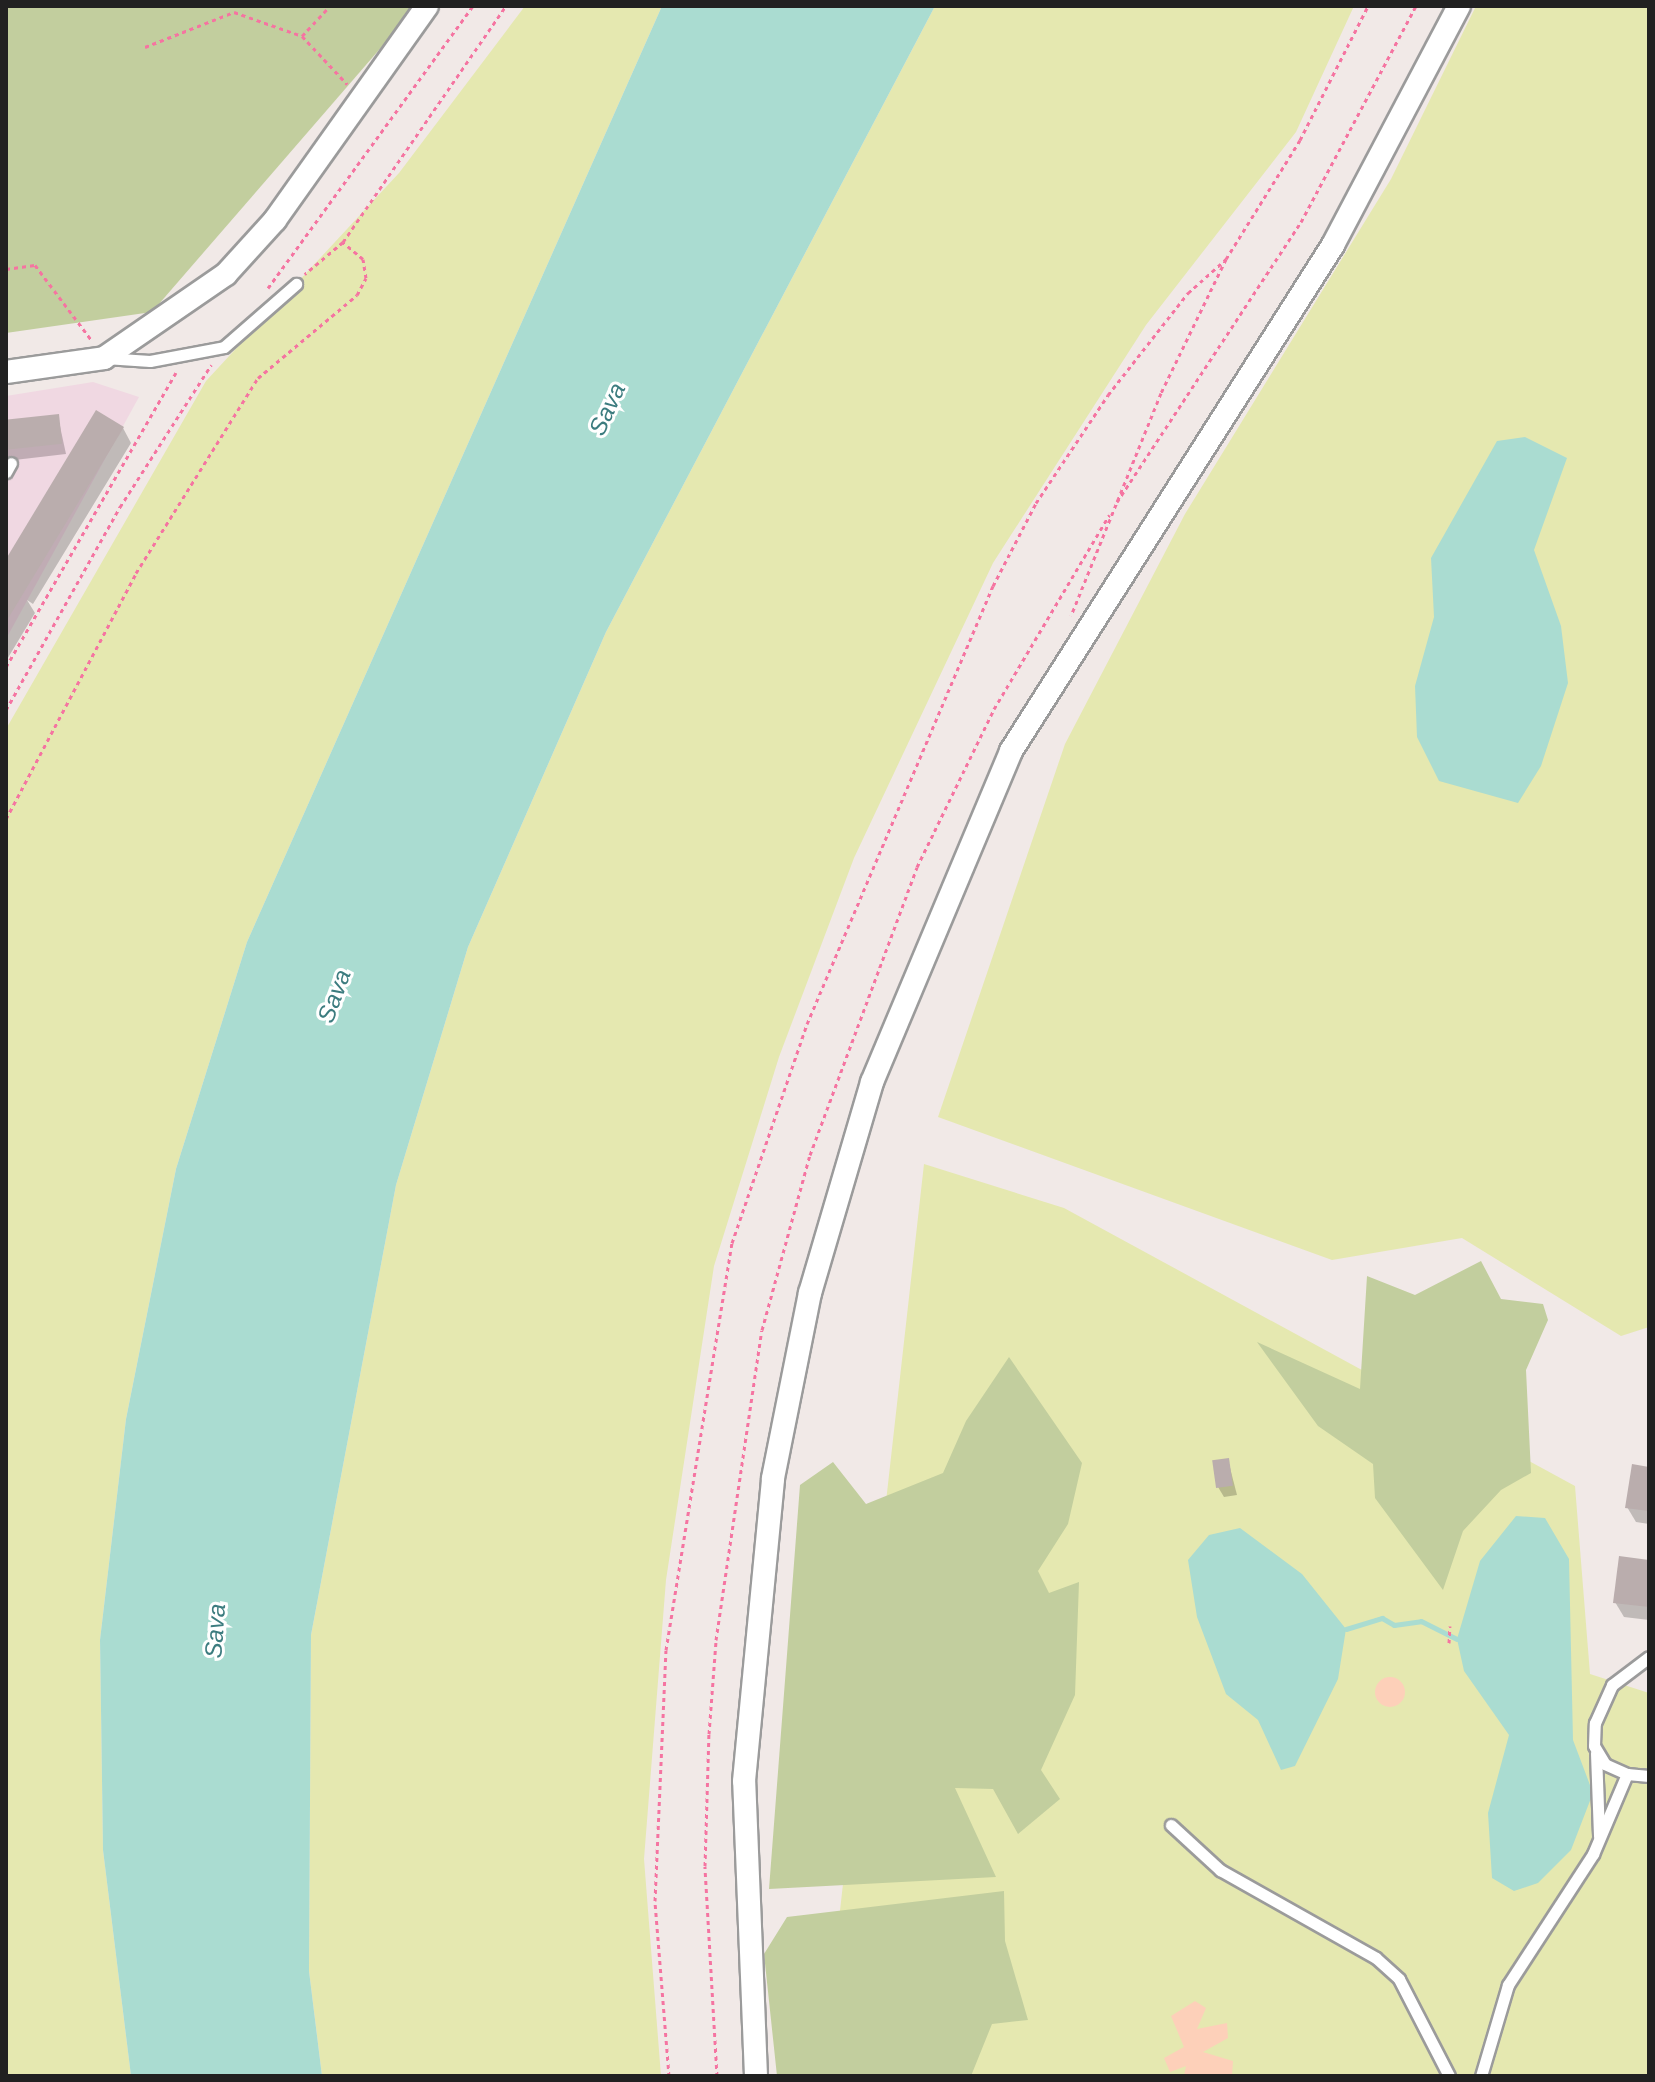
<!DOCTYPE html>
<style>
body{margin:0}
#map{position:relative;width:1655px;height:2082px;overflow:hidden;background:#f1e9e7;font-family:Helvetica,sans-serif}
div>[style]{position:absolute}
.commercial>*{inset:0;background:#f0d8e2}
.grass>*{inset:0;background:#e5e8b0}
.forest>*{inset:0;background:#c2ce9e}
.sand>*{inset:0;background:#fdd0b9}
.round{border-radius:50%}
.water>*{inset:0;background:#aadcd1}
.shadow>*{inset:0;background:#0003}
.stream>*{height:5px;margin:-2.5px;padding:0 2.5px;transform-origin:2.5px;border-radius:2.5px;background:#aadcd1}
.building>*{inset:0;background:#baadad;transform-origin:0 0}
.path>*{height:3px;margin-top:-1.5px;transform-origin:0;background:repeating-linear-gradient(90deg,#f574a1 0 4px,transparent 0 8px)}
.roads{filter:drop-shadow(2px 0 #9b9b9b) drop-shadow(-2px 0 #9b9b9b) drop-shadow(0 2px #9b9b9b) drop-shadow(0 -2px #9b9b9b)}
.lane>*{height:11px;margin:-5.5px;padding:0 5.5px;transform-origin:5.5px;border-radius:5.5px;background:#fff}
.street>*{height:22px;margin:-11px;padding:0 11px;transform-origin:11px;border-radius:11px;background:#fff}
span{translate:-50% -50%;white-space:nowrap;text-align:center;line-height:1.15;-webkit-text-stroke:6px #fff;paint-order:stroke}
.water-label{font-size:24px;color:#3c7c7f;font-style:italic}
.frame{position:absolute;inset:0;border:8px solid #212121;pointer-events:none}
</style>
<div id="map">
<div class="commercial">
<div style="clip-path:polygon(93px 382px,139px 397px,6px 639px,6px 396px)"></div>
</div>
<div class="grass">
<div style="clip-path:polygon(525px 6px,662px 6px,247px 942px,176px 1169px,126px 1419px,100px 1640px,103px 1850px,131px 2076px,6px 2076px,6px 729px,206px 381px,399px 173px)"></div>
<div style="clip-path:polygon(935px 6px,1354px 6px,1296px 132px,1146px 325px,993px 563px,854px 858px,779px 1057px,714px 1266px,666px 1580px,644px 1859px,661px 2076px,322px 2076px,309px 1971px,311px 1635px,396px 1185px,468px 947px,606px 632px)"></div>
<div style="clip-path:polygon(1476px 6px,1649px 6px,1649px 1327px,1621px 1336px,1462px 1238px,1332px 1260px,938px 1117px,1065px 744px,1185px 514px,1391px 179px)"></div>
<div style="clip-path:polygon(924px 1164px,1064px 1208px,1575px 1486px,1590px 1674px,1649px 1693px,1649px 2076px,835px 2076px,835px 1955px)"></div>
</div>
<div class="forest">
<div style="clip-path:polygon(6px 6px,417px 6px,152px 312px,6px 333px)"></div>
<div style="clip-path:polygon(1481px 1261px,1501px 1299px,1543px 1304px,1548px 1320px,1526px 1370px,1531px 1473px,1501px 1490px,1463px 1531px,1443px 1590px,1375px 1498px,1373px 1464px,1318px 1426px,1257px 1342px,1360px 1389px,1367px 1276px,1415px 1295px)"></div>
<div style="clip-path:polygon(1009px 1357px,1082px 1463px,1068px 1524px,1038px 1571px,1049px 1593px,1079px 1582px,1075px 1695px,1041px 1770px,1060px 1799px,1018px 1834px,993px 1789px,955px 1788px,996px 1877px,769px 1889px,800px 1485px,833px 1462px,866px 1504px,943px 1473px,966px 1421px)"></div>
<div style="clip-path:polygon(1004px 1891px,1005px 1941px,1028px 2020px,992px 2024px,971px 2076px,777px 2076px,764px 1954px,787px 1917px)"></div>
</div>
<div class="sand">
<div class="round" style="left:1375px;top:1677px;width:30px;height:30px"></div>
<div style="clip-path:polygon(1195px 2001px,1206px 2008px,1197px 2029px,1227px 2023px,1228px 2038px,1203px 2052px,1233px 2061px,1232px 2076px,1184px 2076px,1186px 2066px,1170px 2072px,1164px 2058px,1184px 2047px,1171px 2016px)"></div>
</div>
<div class="water">
<div style="clip-path:polygon(662px 6px,935px 6px,606px 632px,468px 947px,396px 1185px,311px 1635px,309px 1971px,322px 2076px,131px 2076px,103px 1850px,100px 1640px,126px 1419px,176px 1169px,247px 942px)"></div>
<div style="clip-path:polygon(1525px 437px,1567px 458px,1534px 550px,1561px 626px,1568px 683px,1541px 766px,1518px 803px,1439px 781px,1417px 737px,1415px 686px,1434px 617px,1431px 558px,1497px 441px)"></div>
<div style="clip-path:polygon(1516px 1516px,1545px 1518px,1569px 1559px,1573px 1740px,1593px 1793px,1571px 1850px,1538px 1883px,1514px 1891px,1492px 1878px,1488px 1813px,1509px 1735px,1464px 1671px,1457px 1639px,1480px 1561px)"></div>
<div style="clip-path:polygon(1240px 1528px,1302px 1574px,1346px 1629px,1338px 1679px,1295px 1766px,1281px 1770px,1258px 1720px,1226px 1694px,1197px 1617px,1188px 1560px,1209px 1535px)"></div>
</div>
<div class="shadow">
<div style="clip-path:polygon(58px 417px,66px 454px,6px 461px,6px 424px)"></div>
<div style="clip-path:polygon(123px 428px,131px 443px,33px 604px,27px 600px,35px 613px,6px 661px,6px 563px)"></div>
<div style="clip-path:polygon(1228px 1460px,1237px 1495px,1224px 1497px,1218px 1487px)"></div>
<div style="clip-path:polygon(1649px 1469px,1649px 1524px,1636px 1522px,1627px 1507px)"></div>
<div style="clip-path:polygon(1649px 1562px,1649px 1620px,1624px 1617px,1615px 1602px)"></div>
</div>
<div class="stream">
<div style="left:1346px;top:1629px;width:38px;rotate:-17deg"></div>
<div style="left:1382px;top:1618px;width:14px;rotate:30deg"></div>
<div style="left:1394px;top:1625px;width:27px;rotate:-8deg"></div>
<div style="left:1421px;top:1621px;width:40px;rotate:26.6deg"></div>
</div>
<div class="building">
<div style="clip-path:polygon(96px 410px,124px 427px,6px 622px,6px 559px)"></div>
<div style="left:59px;top:414px;width:30px;height:54px;rotate:84deg"></div>
<div style="left:1229px;top:1458px;width:28px;height:17px;rotate:82deg"></div>
<div style="clip-path:polygon(1632px 1464px,1649px 1467px,1649px 1511px,1625px 1508px)"></div>
<div style="clip-path:polygon(1619px 1556px,1649px 1560px,1649px 1607px,1613px 1603px)"></div>
</div>
<div class="path">
<div style="left:302px;top:36px;width:66px;rotate:46.8deg"></div>
<div style="left:145px;top:47px;width:96px;rotate:-21.5deg"></div>
<div style="left:234px;top:12px;width:72px;rotate:19.4deg"></div>
<div style="left:302px;top:36px;width:41px;rotate:-47deg"></div>
<div style="left:343px;top:242px;width:287px;rotate:-55.4deg"></div>
<div style="left:1226px;top:259px;width:140px;rotate:-58.1deg"></div>
<div style="left:1300px;top:140px;width:150px;rotate:-63.1deg"></div>
<div style="left:6px;top:269px;width:29px;rotate:-8deg"></div>
<div style="left:35px;top:265px;width:95px;rotate:53.1deg"></div>
<div style="left:268px;top:288px;width:349px;rotate:-54deg"></div>
<div style="left:1117px;top:502px;width:335px;rotate:-56.7deg"></div>
<div style="left:1301px;top:222px;width:245px;rotate:-62deg"></div>
<div style="left:6px;top:667px;width:340px;rotate:-60deg"></div>
<div style="left:6px;top:710px;width:233px;rotate:-60.7deg"></div>
<div style="left:120px;top:507px;width:169px;rotate:-57.3deg"></div>
<div style="left:6px;top:819px;width:278px;rotate:-62.1deg"></div>
<div style="left:136px;top:573px;width:230px;rotate:-58deg"></div>
<div style="left:258px;top:378px;width:129px;rotate:-40deg"></div>
<div style="left:357px;top:295px;width:19px;rotate:-62deg"></div>
<div style="left:366px;top:278px;width:19px;rotate:-99deg"></div>
<div style="left:363px;top:259px;width:26px;rotate:-140deg"></div>
<div style="left:343px;top:242px;width:50px;rotate:139.9deg"></div>
<div style="left:1449px;top:1643px;width:17px;rotate:-87deg"></div>
<div style="left:669px;top:2076px;width:176px;rotate:-94.6deg"></div>
<div style="left:655px;top:1901px;width:251px;rotate:-87.5deg"></div>
<div style="left:666px;top:1650px;width:412px;rotate:-80.8deg"></div>
<div style="left:732px;top:1243px;width:231px;rotate:-71.1deg"></div>
<div style="left:807px;top:1024px;width:476px;rotate:-67deg"></div>
<div style="left:993px;top:586px;width:93px;rotate:-62.6deg"></div>
<div style="left:1036px;top:503px;width:130px;rotate:-56.3deg"></div>
<div style="left:1108px;top:395px;width:130px;rotate:-51.9deg"></div>
<div style="left:1188px;top:293px;width:51px;rotate:-41.8deg"></div>
<div style="left:1226px;top:259px;width:149px;rotate:115.9deg"></div>
<div style="left:1161px;top:393px;width:240px;rotate:112deg"></div>
<div style="left:717px;top:2076px;width:210px;rotate:-93.3deg"></div>
<div style="left:705px;top:1866px;width:132px;rotate:-88.3deg"></div>
<div style="left:709px;top:1734px;width:94px;rotate:-85.7deg"></div>
<div style="left:716px;top:1640px;width:313px;rotate:-81.6deg"></div>
<div style="left:762px;top:1330px;width:181px;rotate:-74.7deg"></div>
<div style="left:810px;top:1155px;width:307px;rotate:-69.6deg"></div>
<div style="left:917px;top:867px;width:176px;rotate:-64deg"></div>
<div style="left:994px;top:709px;width:226px;rotate:-59.3deg"></div>
</div>
<div class="roads">
<div class="lane">
<div style="left:105px;top:358px;width:45px;rotate:3.8deg"></div>
<div style="left:150px;top:361px;width:75px;rotate:-10.7deg"></div>
<div style="left:224px;top:347px;width:96px;rotate:-41.2deg"></div>
<div style="left:6px;top:472px;width:10px;rotate:-61deg"></div>
<div style="left:1596px;top:1753px;width:83px;rotate:87.9deg"></div>
<div style="left:1627px;top:1774px;width:24px;rotate:-156deg"></div>
<div style="left:1605px;top:1764px;width:21px;rotate:-121deg"></div>
<div style="left:1594px;top:1746px;width:23px;rotate:-88deg"></div>
<div style="left:1595px;top:1723px;width:42px;rotate:-65.9deg"></div>
<div style="left:1612px;top:1685px;width:46px;rotate:-37.1deg"></div>
<div style="left:1171px;top:1825px;width:67px;rotate:42.6deg"></div>
<div style="left:1220px;top:1870px;width:179px;rotate:29.4deg"></div>
<div style="left:1376px;top:1958px;width:31px;rotate:42deg"></div>
<div style="left:1399px;top:1979px;width:109px;rotate:62.7deg"></div>
<div style="left:1481px;top:2076px;width:95px;rotate:-73.5deg"></div>
<div style="left:1508px;top:1985px;width:156px;rotate:-57deg"></div>
<div style="left:1593px;top:1854px;width:87px;rotate:-67deg"></div>
<div style="left:1627px;top:1774px;width:22px;rotate:5deg"></div>
</div>
<div class="street">
<div style="left:6px;top:372px;width:99px;rotate:-8.1deg"></div>
<div style="left:104px;top:358px;width:148px;rotate:-34.5deg"></div>
<div style="left:226px;top:274px;width:73px;rotate:-47.8deg"></div>
<div style="left:275px;top:220px;width:262px;rotate:-54.6deg"></div>
<div style="left:756px;top:2076px;width:295px;rotate:-92.3deg"></div>
<div style="left:744px;top:1781px;width:304px;rotate:-84.5deg"></div>
<div style="left:773px;top:1478px;width:189px;rotate:-78.7deg"></div>
<div style="left:810px;top:1293px;width:220px;rotate:-73.6deg"></div>
<div style="left:872px;top:1082px;width:359px;rotate:-67.2deg"></div>
<div style="left:1011px;top:751px;width:600px;rotate:-57.53deg"></div>
<div style="left:1333px;top:245px;width:270px;rotate:-62.2deg"></div>
</div>
</div>
<div class="water-label">
<span style="left:607px;top:409px;rotate:-65deg">Sava</span>
<span style="left:334px;top:996px;rotate:-70deg">Sava</span>
<span style="left:215px;top:1631px;rotate:-86deg">Sava</span>
</div>
<div class="frame"></div>
</div>
